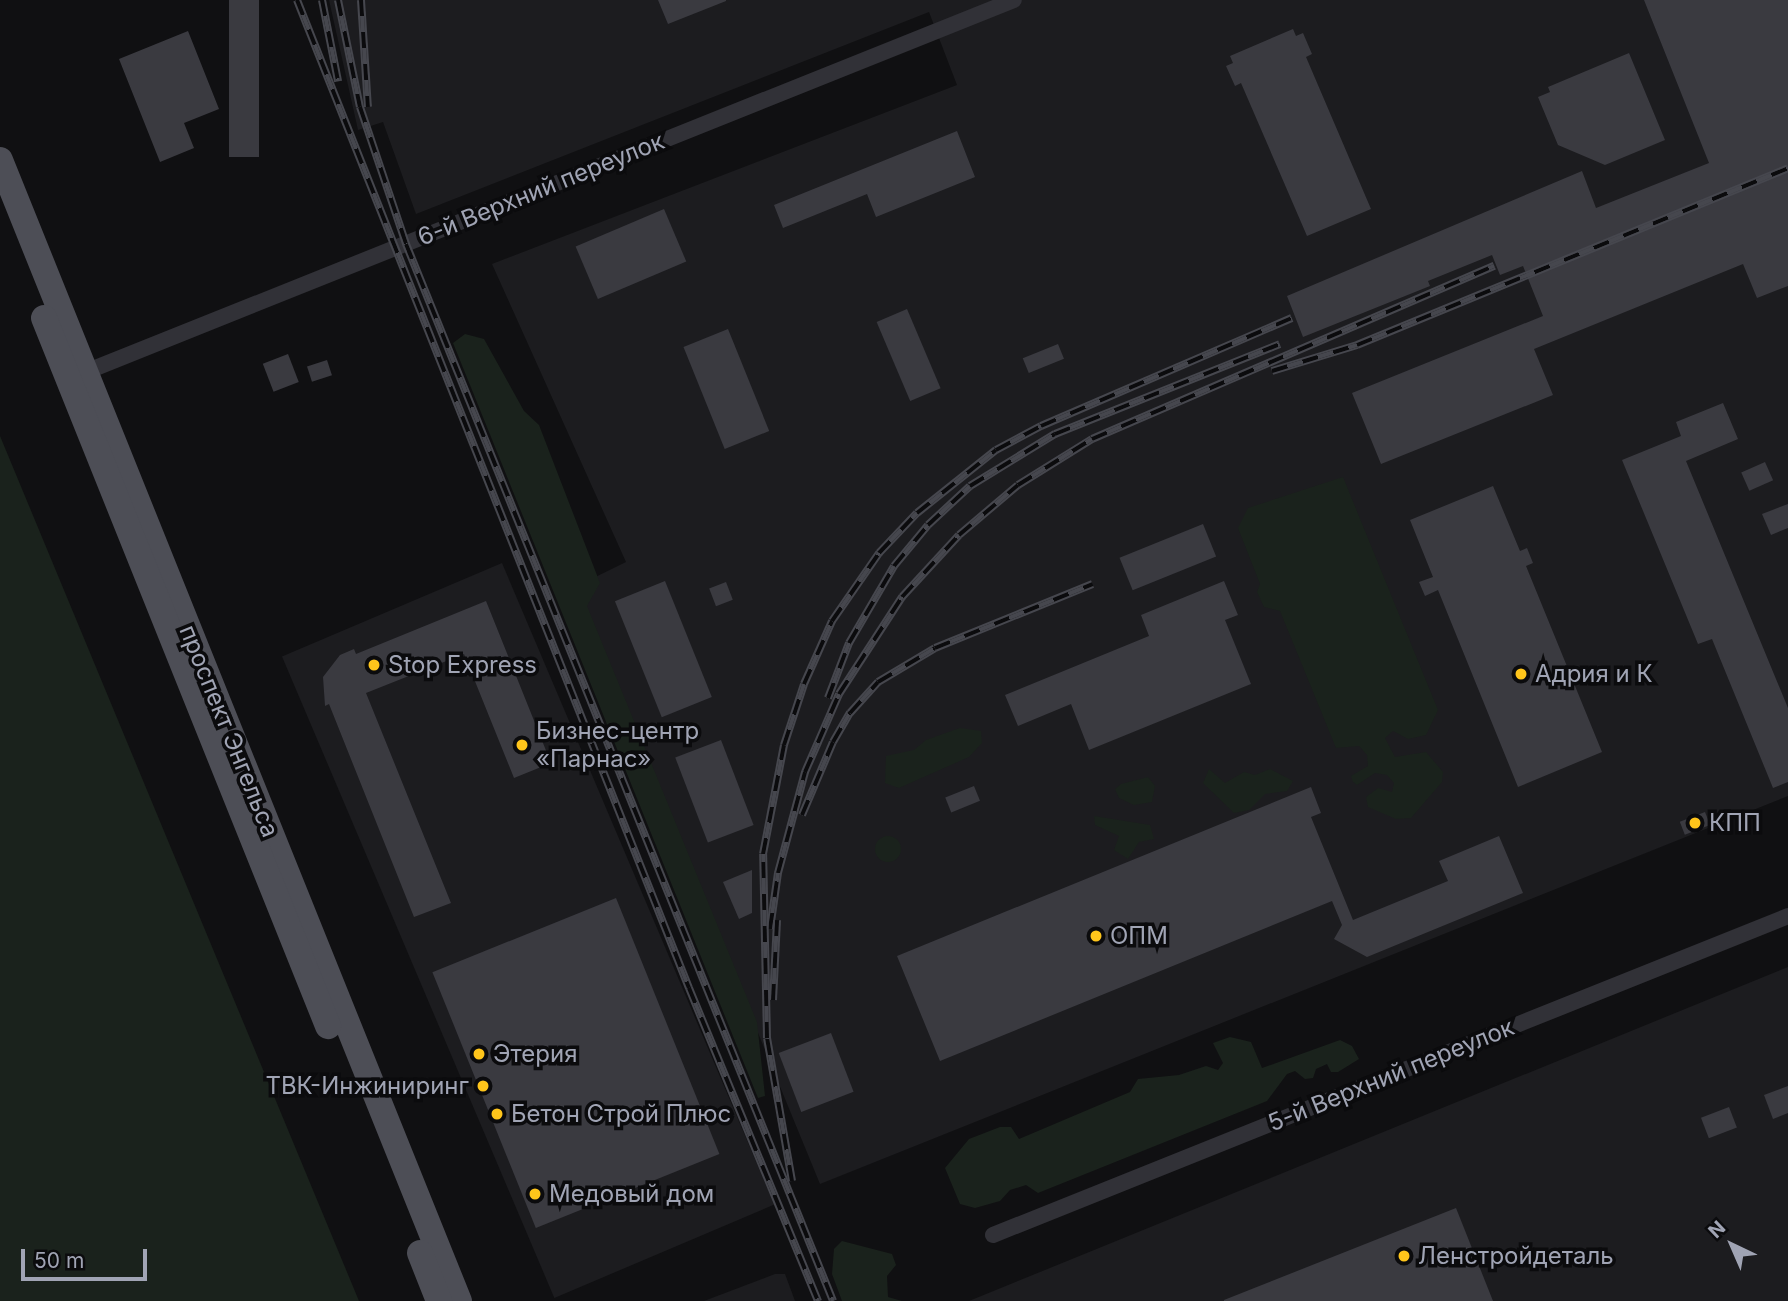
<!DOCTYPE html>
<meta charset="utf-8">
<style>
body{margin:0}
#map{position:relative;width:1788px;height:1301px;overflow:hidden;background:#101012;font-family:Inter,sans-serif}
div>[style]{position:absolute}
.built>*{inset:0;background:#1c1c1f;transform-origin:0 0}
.green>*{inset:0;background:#1a221c}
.round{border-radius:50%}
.building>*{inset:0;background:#3a3a40;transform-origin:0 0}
.minor>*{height:16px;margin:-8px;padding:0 8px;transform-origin:8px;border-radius:8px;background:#313137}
.primary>*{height:26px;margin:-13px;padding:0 13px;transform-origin:13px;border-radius:13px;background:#4d4e56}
.rail>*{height:8px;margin-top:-4px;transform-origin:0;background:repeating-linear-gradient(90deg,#0b0b0d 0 16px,#46474e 0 32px);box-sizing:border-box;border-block:2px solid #46474e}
.dots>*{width:19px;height:19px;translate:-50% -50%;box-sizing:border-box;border:4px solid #0b0b0d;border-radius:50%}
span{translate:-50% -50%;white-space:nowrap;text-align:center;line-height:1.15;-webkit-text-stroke:7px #0b0b0d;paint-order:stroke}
.street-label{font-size:24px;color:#a0a4b4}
.poi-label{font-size:24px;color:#a0a4b4}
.left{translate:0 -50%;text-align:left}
.right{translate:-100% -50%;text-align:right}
.north{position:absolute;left:1697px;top:1210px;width:70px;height:70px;-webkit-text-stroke:5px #0b0b0d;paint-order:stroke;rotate:316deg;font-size:19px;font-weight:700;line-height:28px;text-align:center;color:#a0a4b4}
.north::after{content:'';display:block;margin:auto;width:24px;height:32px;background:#a0a4b4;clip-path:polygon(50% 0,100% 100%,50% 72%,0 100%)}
.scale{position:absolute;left:21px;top:1249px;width:126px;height:32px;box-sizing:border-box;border:4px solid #a0a4b4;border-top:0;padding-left:9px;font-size:21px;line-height:24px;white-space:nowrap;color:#a0a4b4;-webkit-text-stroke:5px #0b0b0d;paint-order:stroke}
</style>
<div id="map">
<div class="built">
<div style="clip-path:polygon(329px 0,1788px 0,1788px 796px,820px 1184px,575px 587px,626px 562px,492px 264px,957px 85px,929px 12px,416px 214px,383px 122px,358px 130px)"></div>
<div style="left:502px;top:563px;width:697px;height:239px;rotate:67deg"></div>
<div style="clip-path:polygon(1788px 967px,1788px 1301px,969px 1301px)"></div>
<div style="clip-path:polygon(775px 1274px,785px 1274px,795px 1301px,704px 1301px)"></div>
</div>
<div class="green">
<div style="clip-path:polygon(465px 334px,484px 339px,524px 411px,539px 425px,600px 583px,587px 606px,757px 1022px,765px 1096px,758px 1098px,453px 343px)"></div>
<div style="clip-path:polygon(0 436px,359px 1301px,0 1301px)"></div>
<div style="clip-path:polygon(1343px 477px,1438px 710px,1426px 735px,1408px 739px,1393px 731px,1385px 738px,1395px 757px,1426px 752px,1443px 772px,1442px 782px,1411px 818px,1396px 819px,1368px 807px,1366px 797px,1378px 788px,1392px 792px,1394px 783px,1387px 775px,1375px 773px,1357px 785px,1353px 782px,1351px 776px,1368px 766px,1367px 755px,1359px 746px,1336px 748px,1280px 611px,1264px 607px,1257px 592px,1260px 584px,1238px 528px,1248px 508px)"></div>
<div style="clip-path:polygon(960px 728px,981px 731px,982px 743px,969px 757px,899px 788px,885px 783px,886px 756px,914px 750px,926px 740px)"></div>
<div style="clip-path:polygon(1209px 769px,1225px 783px,1244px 772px,1255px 775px,1270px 769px,1293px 781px,1287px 791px,1265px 794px,1249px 810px,1234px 813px,1203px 783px)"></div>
<div style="clip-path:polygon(1148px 777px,1155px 786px,1152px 802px,1134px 805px,1119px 798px,1115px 789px,1121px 784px)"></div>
<div style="clip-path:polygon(1094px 816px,1150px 825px,1154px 839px,1139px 842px,1128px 859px,1114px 850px,1119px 836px,1095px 825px)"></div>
<div class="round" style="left:875px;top:836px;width:26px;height:26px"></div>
<div style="clip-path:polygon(1230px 1037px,1251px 1042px,1262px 1068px,1340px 1040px,1352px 1046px,1359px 1059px,1338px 1072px,1331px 1072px,1327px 1064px,1316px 1069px,1313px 1078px,1305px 1079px,1295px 1071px,1287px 1074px,1267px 1101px,1038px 1193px,1026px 1185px,1010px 1190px,1000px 1201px,975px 1208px,960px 1204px,945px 1168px,969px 1139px,1000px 1127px,1011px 1127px,1019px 1139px,1130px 1092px,1138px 1079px,1179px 1075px,1206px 1066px,1218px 1070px,1223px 1063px,1213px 1043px)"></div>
<div style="clip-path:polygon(842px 1241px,892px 1254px,896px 1265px,887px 1276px,888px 1297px,902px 1301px,842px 1301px,832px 1274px,834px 1249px)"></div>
</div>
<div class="building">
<div style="left:229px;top:0;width:30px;height:157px"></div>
<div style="clip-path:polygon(658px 0,726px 0,726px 1px,668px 24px)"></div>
<div style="clip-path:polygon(1644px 0,1788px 0,1788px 286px,1757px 298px,1743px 264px,1534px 349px,1553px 395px,1381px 464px,1352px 393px,1543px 316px,1523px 266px,1500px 275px,1492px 255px,1428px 281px,1430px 286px,1303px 337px,1287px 296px,1582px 171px,1596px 208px,1709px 163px)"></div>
<div style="clip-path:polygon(1293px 29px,1296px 36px,1303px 33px,1312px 54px,1306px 57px,1371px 209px,1307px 236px,1241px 83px,1235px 86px,1226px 66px,1233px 63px,1230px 56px)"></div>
<div style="clip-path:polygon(188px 31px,219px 109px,184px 123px,194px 148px,160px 162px,119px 59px)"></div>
<div style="clip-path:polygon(1629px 53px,1665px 140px,1605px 165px,1558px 145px,1538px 97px,1550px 92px,1548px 87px)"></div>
<div style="clip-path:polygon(957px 131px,975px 177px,876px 217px,867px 194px,783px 228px,774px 205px)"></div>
<div style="left:664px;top:209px;width:57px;height:96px;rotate:67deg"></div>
<div style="left:907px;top:309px;width:86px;height:33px;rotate:67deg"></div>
<div style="left:728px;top:329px;width:110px;height:48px;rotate:68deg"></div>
<div style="left:1058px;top:344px;width:16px;height:38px;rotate:68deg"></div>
<div style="left:288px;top:354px;width:30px;height:27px;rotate:69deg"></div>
<div style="left:327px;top:360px;width:16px;height:21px;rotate:72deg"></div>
<div style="clip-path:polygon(1723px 403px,1738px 439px,1686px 461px,1788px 708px,1788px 782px,1773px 788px,1712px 639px,1698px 644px,1622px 460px,1681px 436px,1676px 422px)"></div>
<div style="left:1765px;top:462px;width:20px;height:26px;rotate:66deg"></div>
<div style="clip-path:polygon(1493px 486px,1520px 551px,1527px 548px,1533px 563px,1526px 566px,1602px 752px,1518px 787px,1438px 590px,1425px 596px,1419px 582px,1433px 577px,1410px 520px)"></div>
<div style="clip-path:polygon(1788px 504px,1788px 528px,1771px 535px,1762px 514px)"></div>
<div style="left:1203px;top:524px;width:35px;height:90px;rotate:68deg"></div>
<div style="left:665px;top:581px;width:125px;height:54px;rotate:68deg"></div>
<div style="clip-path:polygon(1224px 581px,1238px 615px,1225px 620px,1251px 684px,1089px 750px,1071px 704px,1018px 726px,1005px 695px,1149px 636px,1141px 615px)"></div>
<div style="left:726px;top:582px;width:19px;height:18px;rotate:69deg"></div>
<div style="clip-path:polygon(486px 601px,551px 763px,514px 778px,464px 654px,366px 693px,451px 903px,414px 917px,329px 704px,325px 706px,323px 677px,340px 655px,354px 649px,356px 654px)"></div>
<div style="left:721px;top:740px;width:91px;height:49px;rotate:69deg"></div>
<div style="left:974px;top:786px;width:16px;height:31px;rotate:68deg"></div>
<div style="clip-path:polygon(1311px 787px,1321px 813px,1311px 817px,1353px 920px,1448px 881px,1439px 861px,1499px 836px,1523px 893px,1367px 957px,1334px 939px,1342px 925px,1332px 901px,940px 1061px,897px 956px)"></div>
<div style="left:1705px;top:812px;width:14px;height:27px;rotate:69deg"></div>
<div style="clip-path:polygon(752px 870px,752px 913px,739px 919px,723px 882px)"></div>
<div style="left:616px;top:898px;width:276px;height:198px;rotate:68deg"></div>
<div style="left:831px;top:1033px;width:63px;height:56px;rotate:69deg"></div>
<div style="clip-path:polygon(1788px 1086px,1788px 1113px,1773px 1119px,1764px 1095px)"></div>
<div style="left:1729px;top:1107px;width:22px;height:30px;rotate:69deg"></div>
<div style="clip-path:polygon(1456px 1208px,1493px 1301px,1224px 1301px,1224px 1300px)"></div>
</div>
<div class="minor">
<div style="left:78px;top:375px;width:1008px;rotate:-21.83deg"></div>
<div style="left:993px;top:1235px;width:857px;rotate:-21.86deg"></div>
</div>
<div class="primary">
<div style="left:0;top:160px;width:1230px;rotate:68.09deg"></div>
<div style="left:44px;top:318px;width:763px;rotate:68.14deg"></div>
<div style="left:420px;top:1253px;width:52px;rotate:68.4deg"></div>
</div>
<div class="rail">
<div style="left:297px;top:0;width:1063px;rotate:68.36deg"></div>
<div style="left:689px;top:988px;width:339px;rotate:67.6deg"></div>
<div style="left:322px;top:0;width:83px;rotate:78.8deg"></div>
<div style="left:338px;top:0;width:109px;rotate:78.4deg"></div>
<div style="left:360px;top:107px;width:145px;rotate:71.4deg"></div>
<div style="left:406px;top:244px;width:1140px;rotate:68deg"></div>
<div style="left:361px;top:0;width:107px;rotate:86.3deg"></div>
<div style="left:1272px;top:371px;width:89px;rotate:-17deg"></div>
<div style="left:1357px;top:345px;width:466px;rotate:-22.3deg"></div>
<div style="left:828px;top:698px;width:59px;rotate:-69.1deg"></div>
<div style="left:849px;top:643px;width:89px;rotate:-59.7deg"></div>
<div style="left:894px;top:566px;width:53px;rotate:-50.3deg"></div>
<div style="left:928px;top:525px;width:57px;rotate:-42.9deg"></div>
<div style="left:970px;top:486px;width:100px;rotate:-31.5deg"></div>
<div style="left:1055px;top:434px;width:242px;rotate:-21.8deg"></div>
<div style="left:802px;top:815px;width:79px;rotate:-67deg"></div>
<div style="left:833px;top:742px;width:34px;rotate:-60deg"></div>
<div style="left:850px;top:713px;width:42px;rotate:-47.9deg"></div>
<div style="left:878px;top:682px;width:66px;rotate:-30.8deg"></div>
<div style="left:935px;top:648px;width:170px;rotate:-22.1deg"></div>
<div style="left:770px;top:929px;width:57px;rotate:-81.9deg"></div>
<div style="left:778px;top:873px;width:105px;rotate:-75deg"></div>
<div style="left:805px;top:772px;width:85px;rotate:-66.4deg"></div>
<div style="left:839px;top:694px;width:116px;rotate:-57deg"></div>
<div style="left:902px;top:597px;width:84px;rotate:-47.4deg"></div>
<div style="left:959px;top:535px;width:77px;rotate:-40.3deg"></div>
<div style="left:1018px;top:485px;width:87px;rotate:-31.9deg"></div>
<div style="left:1092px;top:439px;width:438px;rotate:-23.3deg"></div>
<div style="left:773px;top:1000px;width:80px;rotate:-87.1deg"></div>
<div style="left:792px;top:1181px;width:145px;rotate:-99.9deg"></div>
<div style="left:767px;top:1038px;width:184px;rotate:-91.2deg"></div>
<div style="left:763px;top:854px;width:111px;rotate:-79.1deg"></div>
<div style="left:784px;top:745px;width:64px;rotate:-71.8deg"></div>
<div style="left:804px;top:684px;width:69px;rotate:-66deg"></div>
<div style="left:832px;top:621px;width:83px;rotate:-55.3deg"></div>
<div style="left:879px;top:553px;width:55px;rotate:-46.5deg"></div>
<div style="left:917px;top:513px;width:101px;rotate:-38.6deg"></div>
<div style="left:996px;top:450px;width:51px;rotate:-28.1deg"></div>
<div style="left:1041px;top:426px;width:273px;rotate:-23.3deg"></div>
</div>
<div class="dots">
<div style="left:374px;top:665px;background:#ffc51b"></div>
<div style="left:1521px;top:674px;background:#ffc51b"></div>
<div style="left:522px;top:745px;background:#ffc51b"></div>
<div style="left:1695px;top:823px;background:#ffc51b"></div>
<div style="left:1096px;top:936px;background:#ffc51b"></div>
<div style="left:479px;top:1054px;background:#ffc51b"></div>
<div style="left:483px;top:1086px;background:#ffc51b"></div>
<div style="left:497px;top:1114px;background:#ffc51b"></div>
<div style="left:535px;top:1194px;background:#ffc51b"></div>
<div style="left:1404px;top:1256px;background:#ffc51b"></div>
</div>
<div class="street-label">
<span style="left:541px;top:189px;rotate:-22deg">6-й Верхний переулок</span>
<span style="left:229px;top:731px;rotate:68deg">проспект Энгельса</span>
<span style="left:1391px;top:1075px;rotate:-22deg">5-й Верхний переулок</span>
</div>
<div class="poi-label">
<span class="left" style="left:388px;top:665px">Stop Express</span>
<span class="left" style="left:1535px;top:674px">Адрия и К</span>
<span class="left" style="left:536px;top:745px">Бизнес-центр<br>«Парнас»</span>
<span class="left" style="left:1709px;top:823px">КПП</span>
<span class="left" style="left:1110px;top:936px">ОПМ</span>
<span class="left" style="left:493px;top:1054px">Этерия</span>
<span class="right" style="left:469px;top:1086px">ТВК-Инжиниринг</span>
<span class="left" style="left:511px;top:1114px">Бетон Строй Плюс</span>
<span class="left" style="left:549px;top:1194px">Медовый дом</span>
<span class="left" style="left:1418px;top:1256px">Ленстройдеталь</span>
</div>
<div class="north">N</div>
<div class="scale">50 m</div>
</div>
